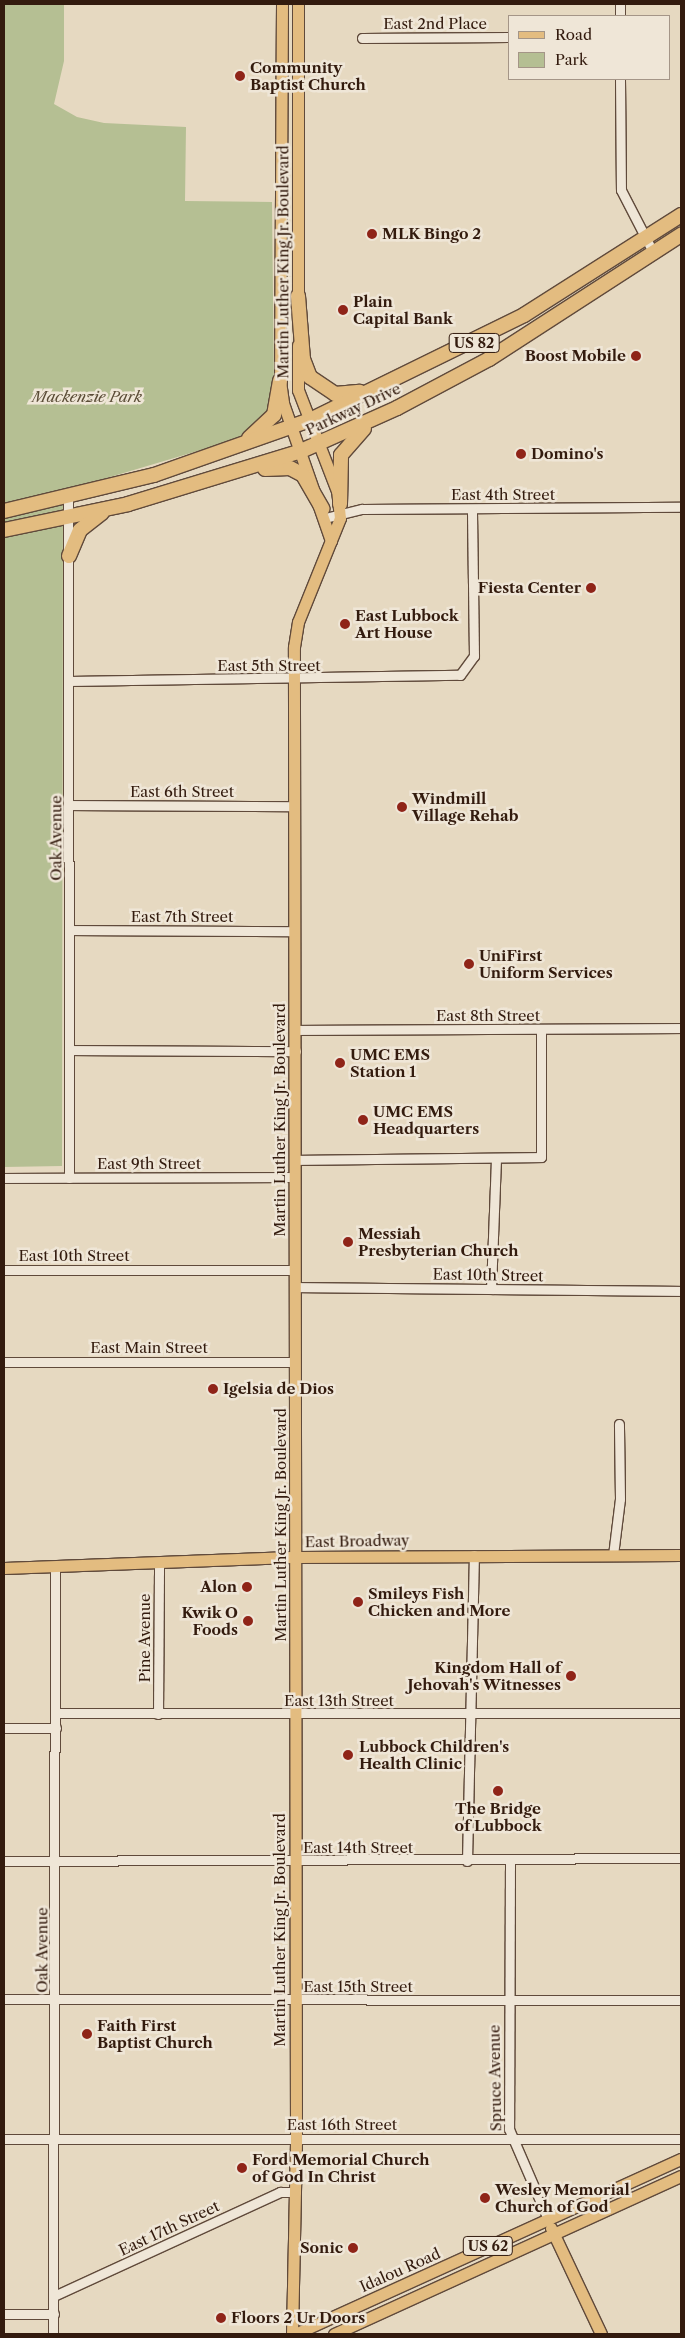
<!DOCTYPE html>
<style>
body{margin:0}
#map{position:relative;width:685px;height:2338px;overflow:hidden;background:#e6d9c1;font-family:"Libre Caslon Text",serif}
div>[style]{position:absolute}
.green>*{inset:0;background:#b5bf93}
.roads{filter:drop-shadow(1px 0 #604a3b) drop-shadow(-1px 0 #604a3b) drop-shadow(0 1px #604a3b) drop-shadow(0 -1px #604a3b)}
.minor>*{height:9px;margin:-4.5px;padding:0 4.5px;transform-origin:4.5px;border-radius:4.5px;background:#efe6d7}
.major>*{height:11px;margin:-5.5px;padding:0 5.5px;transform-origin:5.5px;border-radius:5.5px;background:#e3bc80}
.highway>*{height:14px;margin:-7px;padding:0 7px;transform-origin:7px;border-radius:7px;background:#e3bc80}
.dots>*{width:14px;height:14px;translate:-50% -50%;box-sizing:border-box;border:2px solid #efe6d7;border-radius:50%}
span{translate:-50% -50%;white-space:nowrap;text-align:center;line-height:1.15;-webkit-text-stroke:5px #efe6d7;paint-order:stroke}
.shield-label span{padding:1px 4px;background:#efe6d7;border:1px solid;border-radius:4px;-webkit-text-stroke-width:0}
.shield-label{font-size:14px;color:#331b0e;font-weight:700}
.street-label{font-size:15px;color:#331b0e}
.poi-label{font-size:15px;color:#331b0e;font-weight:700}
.left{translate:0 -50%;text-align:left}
.right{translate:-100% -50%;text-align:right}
.park-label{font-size:15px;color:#5a4c36;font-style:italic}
.frame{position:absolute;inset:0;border:5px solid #331b0e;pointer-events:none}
.legend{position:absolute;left:508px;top:15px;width:162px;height:65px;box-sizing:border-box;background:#efe6d7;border:1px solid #a49587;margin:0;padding:6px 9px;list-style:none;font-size:15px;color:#331b0e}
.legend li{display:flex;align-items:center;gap:10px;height:25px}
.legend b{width:25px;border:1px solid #a49587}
</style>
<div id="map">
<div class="green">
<div style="clip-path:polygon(4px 4px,64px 4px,64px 61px,54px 104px,77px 117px,104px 123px,186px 127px,185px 201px,272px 202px,274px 391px,261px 426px,228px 442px,63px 491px,62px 1166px,4px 1167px)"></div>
</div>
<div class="roads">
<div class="minor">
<div style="left:620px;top:4px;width:12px;rotate:90deg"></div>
<div style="left:362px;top:38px;width:147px;rotate:-0.4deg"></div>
<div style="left:620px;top:79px;width:111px;rotate:89.5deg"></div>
<div style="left:621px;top:190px;width:72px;rotate:62.7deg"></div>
<div style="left:68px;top:498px;width:680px;rotate:89.92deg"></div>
<div style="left:325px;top:518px;width:38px;rotate:-14deg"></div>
<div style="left:362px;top:509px;width:319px;rotate:-0.4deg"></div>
<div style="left:69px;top:681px;width:391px;rotate:-0.9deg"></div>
<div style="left:460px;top:675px;width:24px;rotate:-54deg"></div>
<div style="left:474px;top:656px;width:147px;rotate:-90.8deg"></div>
<div style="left:69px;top:805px;width:225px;rotate:0.3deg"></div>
<div style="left:70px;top:930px;width:225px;rotate:0.3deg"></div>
<div style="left:295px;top:1030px;width:386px;rotate:-0.3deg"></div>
<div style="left:70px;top:1050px;width:226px;rotate:0.3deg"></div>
<div style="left:295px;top:1160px;width:246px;rotate:-0.7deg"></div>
<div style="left:541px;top:1157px;width:128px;rotate:-90deg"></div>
<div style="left:4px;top:1178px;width:290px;rotate:-0.2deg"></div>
<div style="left:4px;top:1270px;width:290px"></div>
<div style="left:294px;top:1287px;width:387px;rotate:0.6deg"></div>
<div style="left:491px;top:1289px;width:131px;rotate:-87.8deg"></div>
<div style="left:4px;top:1362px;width:291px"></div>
<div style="left:613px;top:1555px;width:56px;rotate:-82.9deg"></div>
<div style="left:620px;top:1499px;width:75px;rotate:-90.8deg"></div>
<div style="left:56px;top:1713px;width:625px"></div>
<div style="left:158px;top:1714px;width:152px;rotate:-89.6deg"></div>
<div style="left:4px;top:1728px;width:52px"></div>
<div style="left:4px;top:1861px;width:677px;rotate:-0.25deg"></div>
<div style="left:467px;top:1861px;width:306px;rotate:-88.7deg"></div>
<div style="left:510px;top:1861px;width:268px;rotate:90.2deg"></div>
<div style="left:509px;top:2129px;width:98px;rotate:66.6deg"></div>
<div style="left:4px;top:1999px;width:677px;rotate:0.08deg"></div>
<div style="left:4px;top:2139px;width:677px"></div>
<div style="left:56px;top:2295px;width:247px;rotate:-24.7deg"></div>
<div style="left:280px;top:2192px;width:16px"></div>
<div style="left:4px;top:2314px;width:50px"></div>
<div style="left:53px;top:2334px;width:768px;rotate:-89.85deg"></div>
</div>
<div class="major">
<div style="left:282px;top:4px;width:377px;rotate:90.3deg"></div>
<div style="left:280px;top:381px;width:22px;rotate:82deg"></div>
<div style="left:283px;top:403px;width:146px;rotate:70.8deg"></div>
<div style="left:298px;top:4px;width:300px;rotate:90deg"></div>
<div style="left:4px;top:1568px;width:293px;rotate:-2.2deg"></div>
<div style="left:297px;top:1557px;width:384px;rotate:-0.3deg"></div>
<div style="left:551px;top:2228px;width:117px;rotate:64.7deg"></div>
<div style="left:292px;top:2334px;width:195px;rotate:-88.8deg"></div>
<div style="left:296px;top:2139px;width:1492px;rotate:-90.08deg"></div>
<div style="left:294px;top:647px;width:25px;rotate:-81deg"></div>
<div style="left:298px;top:622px;width:112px;rotate:-68deg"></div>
<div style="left:340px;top:518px;width:27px;rotate:-96deg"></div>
<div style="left:337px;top:491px;width:108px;rotate:-111.1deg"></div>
<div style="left:298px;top:390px;width:45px;rotate:-90deg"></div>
<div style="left:295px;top:2334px;width:424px;rotate:-24.4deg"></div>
<div style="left:334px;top:2334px;width:381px;rotate:-24.5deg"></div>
</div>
<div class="highway">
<div style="left:298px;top:296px;width:63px;rotate:85.5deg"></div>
<div style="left:303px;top:359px;width:19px;rotate:69deg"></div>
<div style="left:310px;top:377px;width:30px;rotate:34deg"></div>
<div style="left:335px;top:394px;width:25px;rotate:-5deg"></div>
<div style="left:249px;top:438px;width:34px;rotate:-43deg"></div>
<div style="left:274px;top:415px;width:35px;rotate:-80deg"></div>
<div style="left:265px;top:469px;width:25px;rotate:-2deg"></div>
<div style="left:290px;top:468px;width:15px;rotate:28deg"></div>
<div style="left:303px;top:475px;width:39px;rotate:60deg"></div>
<div style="left:340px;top:504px;width:49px;rotate:-88.8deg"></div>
<div style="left:341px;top:455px;width:35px;rotate:-49deg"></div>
<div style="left:4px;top:511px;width:154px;rotate:-13.5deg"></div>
<div style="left:154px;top:475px;width:165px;rotate:-19.4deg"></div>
<div style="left:310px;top:420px;width:238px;rotate:-26.1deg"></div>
<div style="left:524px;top:315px;width:186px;rotate:-32.5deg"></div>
<div style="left:4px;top:530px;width:127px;rotate:-11.8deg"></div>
<div style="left:128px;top:504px;width:181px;rotate:-17deg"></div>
<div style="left:301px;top:451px;width:105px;rotate:-24.1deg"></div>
<div style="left:397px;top:408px;width:104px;rotate:-28deg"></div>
<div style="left:489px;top:359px;width:229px;rotate:-32.9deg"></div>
<div style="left:69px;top:556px;width:28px;rotate:-67deg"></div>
<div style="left:80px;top:530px;width:28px;rotate:-38deg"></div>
</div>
</div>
<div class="dots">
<div style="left:240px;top:76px;background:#8f2418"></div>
<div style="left:372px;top:234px;background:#8f2418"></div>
<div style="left:343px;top:310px;background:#8f2418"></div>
<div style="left:636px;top:356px;background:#8f2418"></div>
<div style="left:521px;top:454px;background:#8f2418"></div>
<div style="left:591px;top:588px;background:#8f2418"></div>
<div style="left:345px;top:624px;background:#8f2418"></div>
<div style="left:402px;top:807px;background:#8f2418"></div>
<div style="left:469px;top:964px;background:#8f2418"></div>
<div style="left:340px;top:1063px;background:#8f2418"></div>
<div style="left:363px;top:1120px;background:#8f2418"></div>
<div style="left:348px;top:1242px;background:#8f2418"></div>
<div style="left:213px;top:1389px;background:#8f2418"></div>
<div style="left:247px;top:1587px;background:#8f2418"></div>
<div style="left:358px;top:1602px;background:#8f2418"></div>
<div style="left:248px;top:1621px;background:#8f2418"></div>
<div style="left:571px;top:1676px;background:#8f2418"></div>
<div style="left:348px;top:1755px;background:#8f2418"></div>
<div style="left:498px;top:1791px;background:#8f2418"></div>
<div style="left:87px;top:2034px;background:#8f2418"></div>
<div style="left:242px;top:2168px;background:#8f2418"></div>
<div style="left:485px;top:2198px;background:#8f2418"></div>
<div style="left:353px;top:2248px;background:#8f2418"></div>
<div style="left:221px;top:2318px;background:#8f2418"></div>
</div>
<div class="shield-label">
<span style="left:474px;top:343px">US 82</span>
<span style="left:488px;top:2246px">US 62</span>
</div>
<div class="street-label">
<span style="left:435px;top:24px">East 2nd Place</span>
<span style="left:283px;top:262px;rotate:-90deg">Martin Luther King Jr. Boulevard</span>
<span style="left:353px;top:409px;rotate:-25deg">Parkway Drive</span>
<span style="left:503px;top:495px">East 4th Street</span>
<span style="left:269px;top:666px">East 5th Street</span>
<span style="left:182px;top:792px">East 6th Street</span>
<span style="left:56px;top:838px;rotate:-90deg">Oak Avenue</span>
<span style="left:182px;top:917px">East 7th Street</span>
<span style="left:488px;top:1016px">East 8th Street</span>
<span style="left:280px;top:1120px;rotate:-90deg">Martin Luther King Jr. Boulevard</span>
<span style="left:149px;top:1164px">East 9th Street</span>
<span style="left:74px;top:1256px">East 10th Street</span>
<span style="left:488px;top:1275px;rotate:1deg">East 10th Street</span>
<span style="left:149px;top:1348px">East Main Street</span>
<span style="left:281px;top:1525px;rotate:-90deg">Martin Luther King Jr. Boulevard</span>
<span style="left:357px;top:1541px;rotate:-1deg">East Broadway</span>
<span style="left:145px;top:1638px;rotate:-90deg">Pine Avenue</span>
<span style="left:339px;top:1701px">East 13th Street</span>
<span style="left:358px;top:1848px">East 14th Street</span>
<span style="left:280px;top:1930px;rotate:-90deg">Martin Luther King Jr. Boulevard</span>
<span style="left:42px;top:1950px;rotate:-90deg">Oak Avenue</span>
<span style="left:358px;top:1987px">East 15th Street</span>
<span style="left:495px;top:2078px;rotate:-91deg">Spruce Avenue</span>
<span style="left:342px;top:2125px">East 16th Street</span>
<span style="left:169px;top:2228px;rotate:-25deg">East 17th Street</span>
<span style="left:400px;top:2270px;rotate:-24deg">Idalou Road</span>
</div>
<div class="poi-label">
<span class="left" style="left:250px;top:76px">Community<br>Baptist Church</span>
<span class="left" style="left:382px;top:234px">MLK Bingo 2</span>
<span class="left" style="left:353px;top:310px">Plain<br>Capital Bank</span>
<span class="right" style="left:626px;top:356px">Boost Mobile</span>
<span class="left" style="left:531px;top:454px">Domino's</span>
<span class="right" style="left:581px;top:588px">Fiesta Center</span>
<span class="left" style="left:355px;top:624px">East Lubbock<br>Art House</span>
<span class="left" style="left:412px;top:807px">Windmill<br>Village Rehab</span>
<span class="left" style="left:479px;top:964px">UniFirst<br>Uniform Services</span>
<span class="left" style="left:350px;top:1063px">UMC EMS<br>Station 1</span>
<span class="left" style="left:373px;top:1120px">UMC EMS<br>Headquarters</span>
<span class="left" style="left:358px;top:1242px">Messiah<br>Presbyterian Church</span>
<span class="left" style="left:223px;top:1389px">Igelsia de Dios</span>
<span class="right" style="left:237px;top:1587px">Alon</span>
<span class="left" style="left:368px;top:1602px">Smileys Fish<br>Chicken and More</span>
<span class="right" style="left:238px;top:1621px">Kwik O<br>Foods</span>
<span class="right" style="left:561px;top:1676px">Kingdom Hall of<br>Jehovah's Witnesses</span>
<span class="left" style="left:359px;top:1755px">Lubbock Children's<br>Health Clinic</span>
<span style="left:498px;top:1817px">The Bridge<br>of Lubbock</span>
<span class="left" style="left:97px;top:2034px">Faith First<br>Baptist Church</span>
<span class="left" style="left:252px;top:2168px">Ford Memorial Church<br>of God In Christ</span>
<span class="left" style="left:495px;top:2198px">Wesley Memorial<br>Church of God</span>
<span class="right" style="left:343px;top:2248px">Sonic</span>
<span class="left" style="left:231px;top:2318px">Floors 2 Ur Doors</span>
</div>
<div class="park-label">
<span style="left:87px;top:397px">Mackenzie Park</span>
</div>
<div class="frame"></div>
<ul class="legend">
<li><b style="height:6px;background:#e3bc80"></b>Road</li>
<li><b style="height:14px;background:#b5bf93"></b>Park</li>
</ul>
</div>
